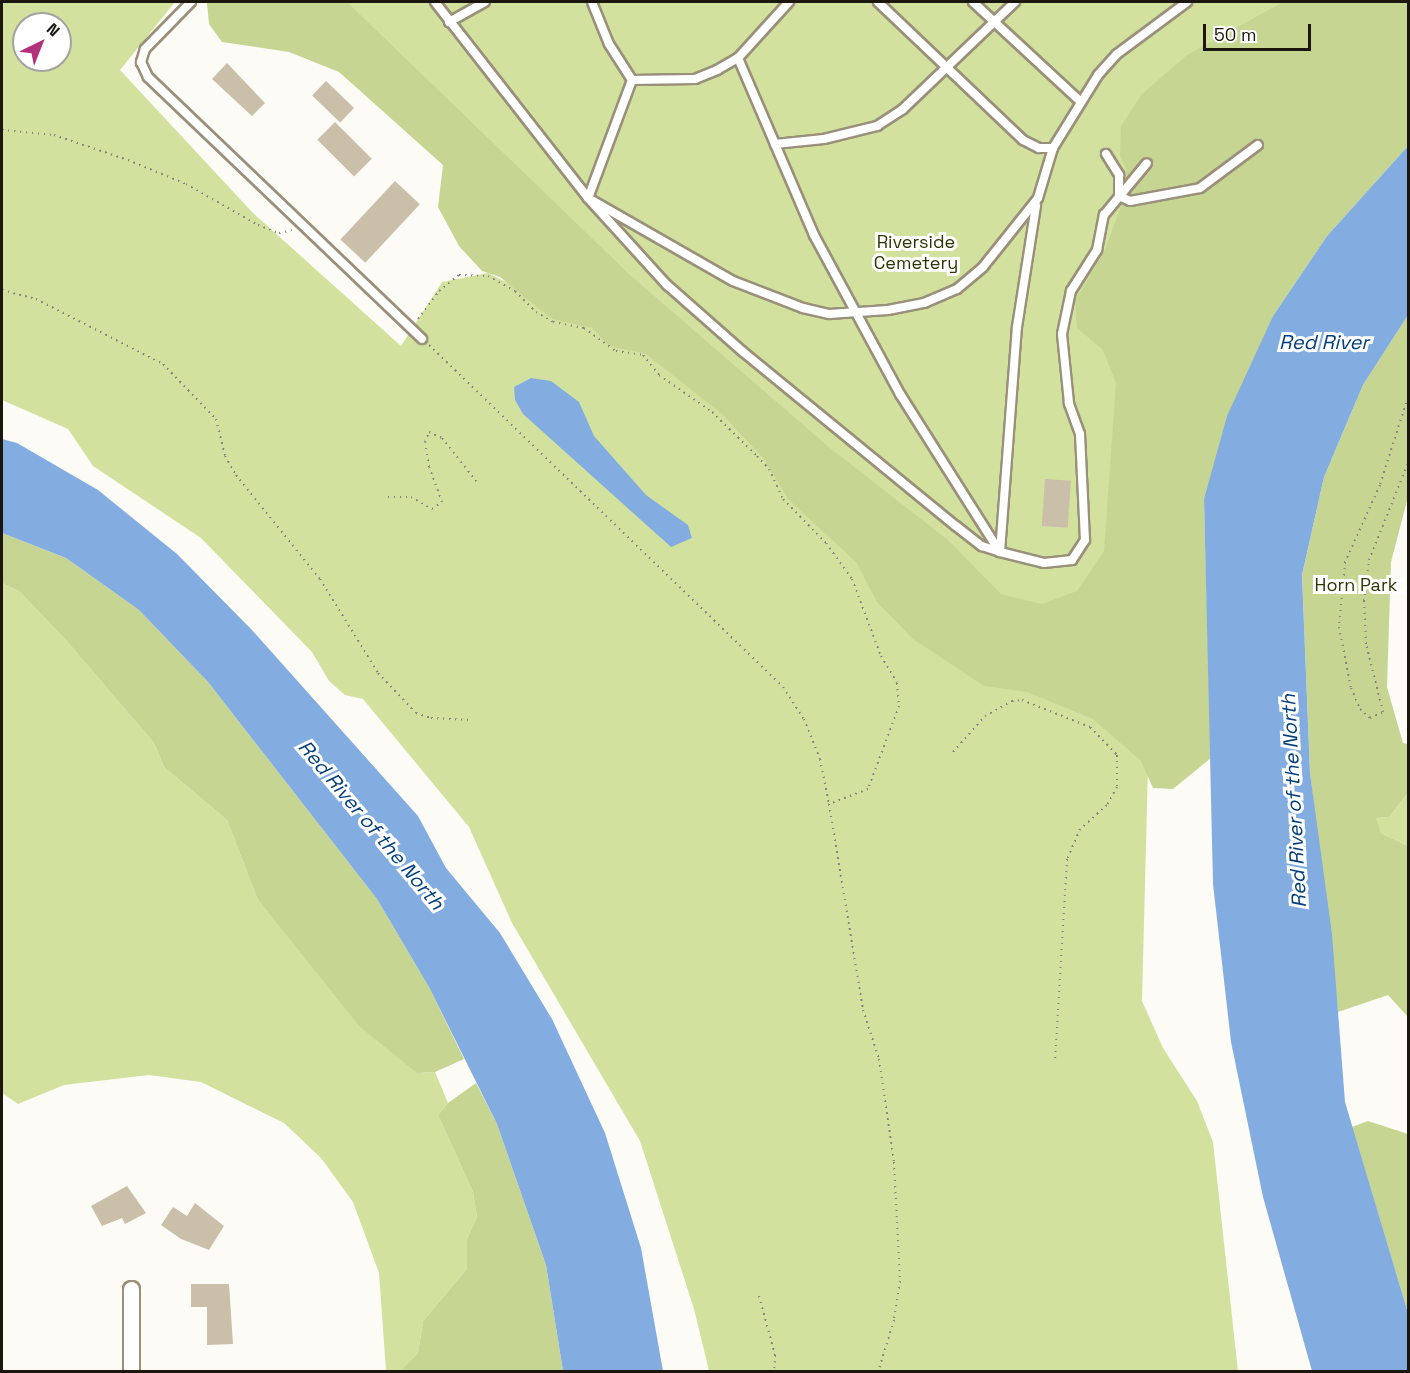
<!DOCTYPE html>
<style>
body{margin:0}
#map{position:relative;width:1410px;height:1373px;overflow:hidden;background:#fdfbf6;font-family:"Space Grotesk",sans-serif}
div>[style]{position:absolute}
.green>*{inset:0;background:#d3e19f}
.forest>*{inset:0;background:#c7d593}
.water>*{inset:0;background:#83ade0}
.building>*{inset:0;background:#cabfa9;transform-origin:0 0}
.path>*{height:2px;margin-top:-1px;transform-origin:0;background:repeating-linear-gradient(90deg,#86837d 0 1.5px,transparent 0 6px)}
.roads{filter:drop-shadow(2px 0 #9a907a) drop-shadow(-2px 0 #9a907a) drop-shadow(0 2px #9a907a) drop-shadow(0 -2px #9a907a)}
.lane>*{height:8px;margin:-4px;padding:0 4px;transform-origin:4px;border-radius:4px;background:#fff}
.street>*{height:15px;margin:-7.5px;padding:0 7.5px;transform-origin:7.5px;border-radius:7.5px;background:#fff}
span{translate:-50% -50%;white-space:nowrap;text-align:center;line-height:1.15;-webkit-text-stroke:6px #fff;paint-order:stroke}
.park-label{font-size:18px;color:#2e3502}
.water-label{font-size:20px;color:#023e7b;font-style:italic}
.frame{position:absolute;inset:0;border:3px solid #1b170f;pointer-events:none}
.north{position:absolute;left:12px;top:12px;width:60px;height:60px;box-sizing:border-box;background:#fff;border:2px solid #a4a29f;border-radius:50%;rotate:43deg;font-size:16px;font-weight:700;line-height:24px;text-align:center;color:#1b170f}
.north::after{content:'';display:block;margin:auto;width:21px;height:27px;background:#b3317b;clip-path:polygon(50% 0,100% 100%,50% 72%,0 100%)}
.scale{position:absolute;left:1203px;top:24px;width:108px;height:27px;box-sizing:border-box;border:3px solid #1b170f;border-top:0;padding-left:8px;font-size:18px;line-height:21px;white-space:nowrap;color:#1b170f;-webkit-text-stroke:4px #fff;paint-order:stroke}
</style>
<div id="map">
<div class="green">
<div style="clip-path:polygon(evenodd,2px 2px,175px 2px,120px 70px,253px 213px,401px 346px,442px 282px,488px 273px,546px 302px,326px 2px,1393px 2px,1234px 167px,1148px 767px,1142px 1001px,1163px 1048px,1197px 1101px,1213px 1142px,1238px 1371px,709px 1371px,694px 1309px,640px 1141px,512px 923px,469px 827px,363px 699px,345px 695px,329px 681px,312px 652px,201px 538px,93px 466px,68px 429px,2px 400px,2px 2px,24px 24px,60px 24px,60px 60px,24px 60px,24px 24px)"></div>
<div style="clip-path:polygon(2px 583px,19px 591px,65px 639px,154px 743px,164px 767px,227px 820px,257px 898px,398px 1055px,417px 1073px,435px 1072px,448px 1103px,438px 1115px,473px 1192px,477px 1217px,467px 1239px,467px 1269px,423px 1321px,418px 1353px,402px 1371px,386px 1371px,379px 1273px,353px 1202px,321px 1158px,284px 1123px,201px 1082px,149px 1075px,64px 1085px,18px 1104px,2px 1093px)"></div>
<div style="clip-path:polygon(1408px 793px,1408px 846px,1381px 833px,1375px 818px,1389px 817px)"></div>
</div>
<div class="forest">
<div style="clip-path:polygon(347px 2px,630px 275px,830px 448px,948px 540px,1001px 594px,1042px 604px,1077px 591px,1104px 551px,1116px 383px,1103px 350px,1077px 328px,1075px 301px,1104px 252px,1120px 209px,1126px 169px,1120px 155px,1121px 126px,1142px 94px,1187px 55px,1283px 2px,1408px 2px,1408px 146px,1327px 236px,1273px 316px,1204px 499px,1211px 758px,1173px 789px,1153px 788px,1141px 761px,1093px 719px,1027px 692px,984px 686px,913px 639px,877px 602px,856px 562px,789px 500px,763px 458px,722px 414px,646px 354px,609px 346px,592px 328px,552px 319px,500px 277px,482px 271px,459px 246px,438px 207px,443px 165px,339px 72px,289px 52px,222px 42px,209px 24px,207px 3px)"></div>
<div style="clip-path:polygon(1408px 315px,1408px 497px,1391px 562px,1387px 687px,1403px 743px,1408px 744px,1408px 793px,1389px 817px,1376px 818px,1381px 833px,1408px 846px,1408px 1017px,1388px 995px,1338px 1012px,1310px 773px,1302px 575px,1324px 477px,1363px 385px)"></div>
<div style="clip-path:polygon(2px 533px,66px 558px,139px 610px,208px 682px,377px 899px,430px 989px,464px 1059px,435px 1072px,417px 1073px,359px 1026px,257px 898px,227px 820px,164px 767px,154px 743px,65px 639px,19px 591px,2px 583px)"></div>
<div style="clip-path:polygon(476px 1083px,497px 1124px,546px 1265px,563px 1371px,401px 1371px,418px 1353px,423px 1321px,467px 1269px,467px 1239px,477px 1217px,473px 1192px,438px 1115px,448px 1103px)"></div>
<div style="clip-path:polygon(1368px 1121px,1408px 1134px,1408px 1313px,1352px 1127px)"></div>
</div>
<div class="water">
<div style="clip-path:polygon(1408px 146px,1408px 315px,1363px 385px,1324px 477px,1302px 575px,1310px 773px,1332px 934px,1345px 1102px,1408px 1313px,1408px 1371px,1312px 1371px,1263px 1197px,1231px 1042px,1213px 884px,1204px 499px,1227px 416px,1273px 316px,1327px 236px)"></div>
<div style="clip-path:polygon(531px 378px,551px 381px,579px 402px,594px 436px,646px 495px,688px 525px,692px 538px,671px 547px,523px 414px,515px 400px,514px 387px)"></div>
<div style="clip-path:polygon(2px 439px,17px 443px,98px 490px,177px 554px,251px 629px,418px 816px,446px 868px,500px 933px,552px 1019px,605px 1133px,641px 1248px,663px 1371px,563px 1371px,546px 1265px,497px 1124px,430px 989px,377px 899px,208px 682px,139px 610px,66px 558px,2px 533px)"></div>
</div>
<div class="building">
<div style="clip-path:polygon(227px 63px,265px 103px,252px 116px,212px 79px)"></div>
<div style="left:326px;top:81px;width:39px;height:20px;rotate:44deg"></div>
<div style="left:335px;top:122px;width:52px;height:25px;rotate:45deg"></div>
<div style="left:395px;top:181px;width:34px;height:80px;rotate:43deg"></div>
<div style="left:1045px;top:479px;width:26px;height:47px;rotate:4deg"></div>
<div style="clip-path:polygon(127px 1186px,146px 1213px,125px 1224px,122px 1218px,102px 1226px,91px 1206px)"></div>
<div style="clip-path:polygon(195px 1203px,224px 1226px,209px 1250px,181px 1239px,161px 1225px,173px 1207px,187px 1216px)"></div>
<div style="clip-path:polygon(191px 1284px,229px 1284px,233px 1344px,207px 1345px,207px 1307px,191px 1307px)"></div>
</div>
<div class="path">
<div style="left:2px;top:130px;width:52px;rotate:5.5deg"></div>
<div style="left:54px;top:135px;width:78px;rotate:18.7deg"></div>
<div style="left:128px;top:160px;width:63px;rotate:22.5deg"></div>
<div style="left:186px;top:184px;width:83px;rotate:29.7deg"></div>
<div style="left:258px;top:225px;width:22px;rotate:21deg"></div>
<div style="left:279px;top:233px;width:13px;rotate:-13deg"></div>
<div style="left:2px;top:290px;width:35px;rotate:15deg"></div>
<div style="left:36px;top:299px;width:143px;rotate:27.1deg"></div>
<div style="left:163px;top:364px;width:76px;rotate:46.1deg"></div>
<div style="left:216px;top:419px;width:38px;rotate:76deg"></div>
<div style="left:225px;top:456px;width:22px;rotate:60deg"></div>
<div style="left:236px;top:475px;width:134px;rotate:51.1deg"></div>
<div style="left:320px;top:579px;width:110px;rotate:58.3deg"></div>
<div style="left:378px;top:673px;width:55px;rotate:46.5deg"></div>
<div style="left:416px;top:713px;width:16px;rotate:18deg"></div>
<div style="left:431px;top:718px;width:39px;rotate:3deg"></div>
<div style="left:418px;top:319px;width:35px;rotate:-53deg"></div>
<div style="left:439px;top:291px;width:26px;rotate:-39deg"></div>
<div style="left:459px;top:275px;width:29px;rotate:2deg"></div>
<div style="left:488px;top:276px;width:31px;rotate:29deg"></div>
<div style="left:515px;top:291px;width:30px;rotate:45deg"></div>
<div style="left:536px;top:312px;width:20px;rotate:30deg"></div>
<div style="left:553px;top:322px;width:32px;rotate:11deg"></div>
<div style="left:584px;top:328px;width:39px;rotate:36deg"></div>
<div style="left:616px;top:351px;width:27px;rotate:8deg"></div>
<div style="left:643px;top:355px;width:26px;rotate:51deg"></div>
<div style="left:659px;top:375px;width:65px;rotate:34.9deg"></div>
<div style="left:712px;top:412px;width:63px;rotate:44.4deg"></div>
<div style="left:757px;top:456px;width:18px;rotate:47deg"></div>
<div style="left:769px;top:469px;width:33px;rotate:65deg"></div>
<div style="left:783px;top:499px;width:62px;rotate:45.7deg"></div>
<div style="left:826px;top:543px;width:44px;rotate:54.2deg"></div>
<div style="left:852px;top:579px;width:82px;rotate:69.4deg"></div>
<div style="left:881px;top:656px;width:31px;rotate:59deg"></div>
<div style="left:897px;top:683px;width:23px;rotate:85deg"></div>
<div style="left:899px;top:706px;width:89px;rotate:110.5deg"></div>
<div style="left:868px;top:789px;width:42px;rotate:159deg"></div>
<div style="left:829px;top:804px;width:209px;rotate:80.6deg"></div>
<div style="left:863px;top:1010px;width:52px;rotate:71.9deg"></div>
<div style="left:879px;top:1059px;width:104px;rotate:81.7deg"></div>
<div style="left:894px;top:1162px;width:119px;rotate:87.1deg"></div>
<div style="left:900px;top:1281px;width:39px;rotate:99deg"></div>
<div style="left:894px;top:1320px;width:54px;rotate:107.1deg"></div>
<div style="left:429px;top:345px;width:492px;rotate:44deg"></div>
<div style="left:783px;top:687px;width:38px;rotate:57deg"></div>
<div style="left:804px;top:719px;width:43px;rotate:68.2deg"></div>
<div style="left:820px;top:759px;width:46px;rotate:78.7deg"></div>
<div style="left:1408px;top:397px;width:92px;rotate:107.7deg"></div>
<div style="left:1380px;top:485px;width:85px;rotate:114.4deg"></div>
<div style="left:1345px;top:562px;width:65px;rotate:95.3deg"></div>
<div style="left:1339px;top:627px;width:62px;rotate:78.9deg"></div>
<div style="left:1351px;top:688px;width:23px;rotate:67deg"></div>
<div style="left:1360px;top:709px;width:13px;rotate:42deg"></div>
<div style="left:1370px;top:718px;width:14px;rotate:-25deg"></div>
<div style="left:1383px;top:712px;width:70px;rotate:-104deg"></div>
<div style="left:1366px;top:644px;width:43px;rotate:-92.7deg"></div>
<div style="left:1364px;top:601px;width:41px;rotate:-83deg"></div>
<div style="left:1369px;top:560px;width:105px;rotate:-68.1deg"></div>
<div style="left:388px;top:497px;width:23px"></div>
<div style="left:411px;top:497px;width:24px;rotate:30deg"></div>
<div style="left:432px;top:509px;width:12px;rotate:-35deg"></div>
<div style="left:442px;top:502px;width:37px;rotate:-110deg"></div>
<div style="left:429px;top:467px;width:25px;rotate:-99deg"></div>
<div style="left:425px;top:442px;width:11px;rotate:-68deg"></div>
<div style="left:429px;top:432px;width:14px;rotate:25deg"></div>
<div style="left:442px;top:438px;width:56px;rotate:51.5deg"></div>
<div style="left:953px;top:752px;width:48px;rotate:-48.4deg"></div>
<div style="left:985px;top:716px;width:31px;rotate:-29deg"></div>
<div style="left:1012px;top:701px;width:10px;rotate:-6deg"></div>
<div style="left:1022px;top:700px;width:73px;rotate:21.7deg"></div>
<div style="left:1090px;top:727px;width:39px;rotate:46deg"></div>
<div style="left:1117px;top:755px;width:32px;rotate:90deg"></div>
<div style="left:1117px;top:787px;width:21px;rotate:119deg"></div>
<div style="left:1107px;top:805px;width:36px;rotate:138deg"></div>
<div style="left:1080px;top:829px;width:33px;rotate:113deg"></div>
<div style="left:1067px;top:859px;width:201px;rotate:93.4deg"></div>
<div style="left:759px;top:1296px;width:61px;rotate:74.8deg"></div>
<div style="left:775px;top:1355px;width:17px;rotate:93deg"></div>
</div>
<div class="roads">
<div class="lane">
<div style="left:191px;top:2px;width:66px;rotate:134.4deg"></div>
<div style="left:145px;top:49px;width:14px;rotate:107deg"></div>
<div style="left:141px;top:62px;width:17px;rotate:65deg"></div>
<div style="left:148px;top:77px;width:379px;rotate:43.7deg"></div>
<div style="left:435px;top:2px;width:249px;rotate:52deg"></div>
<div style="left:588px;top:198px;width:167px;rotate:29.8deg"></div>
<div style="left:733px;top:281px;width:75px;rotate:21.1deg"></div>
<div style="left:803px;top:308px;width:27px;rotate:13deg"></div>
<div style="left:829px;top:314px;width:59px;rotate:-3.9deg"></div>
<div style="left:888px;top:310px;width:37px;rotate:-11deg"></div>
<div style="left:924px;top:303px;width:36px;rotate:-23deg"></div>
<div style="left:957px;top:289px;width:34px;rotate:-40deg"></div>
<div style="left:983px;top:267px;width:88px;rotate:-51.4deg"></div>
<div style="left:1038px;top:198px;width:52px;rotate:-73.3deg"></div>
<div style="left:1053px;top:148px;width:86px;rotate:-58.3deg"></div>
<div style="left:1098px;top:75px;width:28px;rotate:-48deg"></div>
<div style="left:1117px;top:54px;width:87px;rotate:-36.6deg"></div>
<div style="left:592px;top:2px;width:45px;rotate:68deg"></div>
<div style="left:609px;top:44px;width:43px;rotate:57.4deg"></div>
<div style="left:632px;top:80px;width:126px;rotate:110.4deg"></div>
<div style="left:588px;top:198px;width:118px;rotate:47.8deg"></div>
<div style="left:667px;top:285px;width:100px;rotate:41.3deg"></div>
<div style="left:742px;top:351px;width:276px;rotate:39.3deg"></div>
<div style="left:956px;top:526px;width:33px;rotate:38deg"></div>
<div style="left:982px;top:546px;width:19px;rotate:18deg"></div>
<div style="left:1000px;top:552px;width:45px;rotate:14deg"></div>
<div style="left:1044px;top:563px;width:28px;rotate:-6deg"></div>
<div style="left:1072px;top:560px;width:24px;rotate:-57deg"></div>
<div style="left:1085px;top:540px;width:106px;rotate:-92.7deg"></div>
<div style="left:1080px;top:434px;width:33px;rotate:-110deg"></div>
<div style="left:1069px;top:403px;width:69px;rotate:-95.8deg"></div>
<div style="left:1062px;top:334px;width:44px;rotate:-78.2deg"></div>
<div style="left:1071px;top:291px;width:49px;rotate:-57.6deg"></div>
<div style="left:1097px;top:250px;width:36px;rotate:-79deg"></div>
<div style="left:1104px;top:215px;width:67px;rotate:-50.4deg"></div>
<div style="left:878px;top:2px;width:200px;rotate:43.6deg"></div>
<div style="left:1023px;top:140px;width:18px;rotate:27deg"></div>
<div style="left:1039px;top:148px;width:14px"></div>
<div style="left:973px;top:2px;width:146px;rotate:42.8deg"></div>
<div style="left:449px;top:22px;width:41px;rotate:-29.1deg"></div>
<div style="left:738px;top:58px;width:94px;rotate:66.7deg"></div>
<div style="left:775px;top:144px;width:49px;rotate:-5.8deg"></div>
<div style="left:824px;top:139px;width:55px;rotate:-13.8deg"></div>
<div style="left:877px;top:126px;width:31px;rotate:-33deg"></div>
<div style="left:903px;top:109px;width:155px;rotate:-43.7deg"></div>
<div style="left:632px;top:80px;width:63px;rotate:-0.9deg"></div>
<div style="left:695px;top:79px;width:24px;rotate:-22deg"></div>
<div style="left:717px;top:70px;width:24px;rotate:-30deg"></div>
<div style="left:738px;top:58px;width:76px;rotate:-47.7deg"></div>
<div style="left:775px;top:144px;width:99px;rotate:66.8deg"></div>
<div style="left:814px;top:235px;width:181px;rotate:61.6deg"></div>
<div style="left:900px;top:394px;width:187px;rotate:57.7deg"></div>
<div style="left:1106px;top:154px;width:25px;rotate:58deg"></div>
<div style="left:1119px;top:175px;width:21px;rotate:90deg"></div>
<div style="left:1119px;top:196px;width:12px;rotate:24deg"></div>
<div style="left:1130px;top:201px;width:71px;rotate:-10.5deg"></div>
<div style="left:1200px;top:188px;width:72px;rotate:-36.6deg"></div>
<div style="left:1000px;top:552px;width:226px;rotate:-85.7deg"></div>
<div style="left:1017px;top:327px;width:123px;rotate:-81.1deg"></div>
</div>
<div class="street">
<div style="left:131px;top:1289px;width:83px;rotate:90deg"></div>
</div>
</div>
<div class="park-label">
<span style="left:916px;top:253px">Riverside<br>Cemetery</span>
<span style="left:1356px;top:585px">Horn Park</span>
</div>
<div class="water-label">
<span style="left:1324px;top:342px">Red River</span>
<span style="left:1294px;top:801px;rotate:-93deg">Red River of the North</span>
<span style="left:371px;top:825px;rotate:50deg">Red River of the North</span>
</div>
<div class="frame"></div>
<div class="north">N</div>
<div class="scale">50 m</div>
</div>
